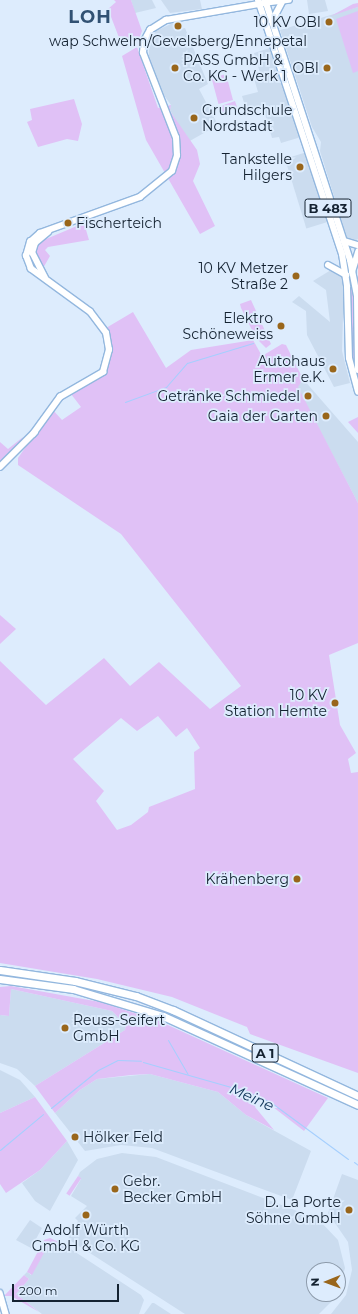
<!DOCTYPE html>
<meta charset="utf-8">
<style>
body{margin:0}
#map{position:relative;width:358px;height:1314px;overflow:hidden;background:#ddecfd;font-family:Montserrat,sans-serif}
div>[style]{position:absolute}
.built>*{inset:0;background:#cbdcef;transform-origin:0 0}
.green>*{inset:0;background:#e0c1f6;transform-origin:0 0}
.stream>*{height:1px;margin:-0.5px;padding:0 0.5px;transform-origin:0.5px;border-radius:0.5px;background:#a5cffe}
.roads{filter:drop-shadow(1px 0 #93b7de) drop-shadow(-1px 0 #93b7de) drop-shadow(0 1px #93b7de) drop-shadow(0 -1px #93b7de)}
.secondary>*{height:5.5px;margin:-2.75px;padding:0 2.75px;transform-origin:2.75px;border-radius:2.75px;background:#fff}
.primary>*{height:6px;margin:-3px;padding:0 3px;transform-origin:3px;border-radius:3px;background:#fff}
.highway>*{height:7px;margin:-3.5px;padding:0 3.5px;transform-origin:3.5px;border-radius:3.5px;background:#fff}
.dots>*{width:11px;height:11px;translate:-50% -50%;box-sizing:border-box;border:2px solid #ddecfd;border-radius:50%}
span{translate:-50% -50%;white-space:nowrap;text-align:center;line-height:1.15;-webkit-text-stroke:3.5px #ddecfd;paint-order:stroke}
.shield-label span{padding:1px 3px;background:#ddecfd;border:1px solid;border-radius:3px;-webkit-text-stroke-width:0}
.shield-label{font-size:13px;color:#142231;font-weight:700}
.poi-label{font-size:14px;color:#142231}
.right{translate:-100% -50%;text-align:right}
.left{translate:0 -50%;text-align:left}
.water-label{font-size:15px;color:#10355a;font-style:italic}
.district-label{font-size:18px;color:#315173;font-weight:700;letter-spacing:1px}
.north{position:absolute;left:306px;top:1262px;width:40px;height:40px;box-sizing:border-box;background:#ddecfd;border:1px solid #8d9bab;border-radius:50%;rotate:269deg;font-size:11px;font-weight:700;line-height:16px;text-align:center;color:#142231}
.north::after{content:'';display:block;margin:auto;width:14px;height:18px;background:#99661b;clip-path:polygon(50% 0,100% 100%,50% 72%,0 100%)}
.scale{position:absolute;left:12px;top:1284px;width:107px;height:18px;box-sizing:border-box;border:2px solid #142231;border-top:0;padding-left:5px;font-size:12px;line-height:14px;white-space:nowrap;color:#142231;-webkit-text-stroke:3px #ddecfd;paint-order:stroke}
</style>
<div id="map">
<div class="built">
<div style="clip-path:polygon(131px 0,152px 0,156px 8px,135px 13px)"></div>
<div style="clip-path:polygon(161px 0,200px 0,202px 9px,170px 13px)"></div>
<div style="clip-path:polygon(307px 0,325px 0,328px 11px,309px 14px)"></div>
<div style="clip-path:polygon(358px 7px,358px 239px,354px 241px,347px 238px,320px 151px,321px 142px,312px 127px,280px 30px)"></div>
<div style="clip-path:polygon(173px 23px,175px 30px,185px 28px,208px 84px,199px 89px,218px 125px,188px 142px,170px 110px,171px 105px,156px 84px,149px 56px,149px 44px,156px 31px)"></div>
<div style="clip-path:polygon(270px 48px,301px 137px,281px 143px,279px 137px,272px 138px,263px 108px,247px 112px,242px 96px,258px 92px,253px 75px,260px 73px,254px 53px)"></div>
<div style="left:307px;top:152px;width:73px;height:23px;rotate:73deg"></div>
<div style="clip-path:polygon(331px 270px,342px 275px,344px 281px,342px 351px,350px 383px,334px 387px,307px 335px,306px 311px,292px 302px,299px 296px,330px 322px,326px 290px,313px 281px)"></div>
<div style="clip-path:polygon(303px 379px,358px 442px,358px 503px,297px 387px)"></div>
<div style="clip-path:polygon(11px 989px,112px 1011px,126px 1025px,125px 1030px,35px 1086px,17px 1069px,0 1063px,0 1015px,9px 1016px)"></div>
<div style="clip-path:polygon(0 1070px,20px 1080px,35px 1097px,0 1113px)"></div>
<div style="clip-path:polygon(150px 1074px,218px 1092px,246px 1115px,311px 1151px,292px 1200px,152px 1148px,121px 1145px,85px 1151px,55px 1113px,80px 1090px,97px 1079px)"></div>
<div style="clip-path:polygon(67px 1141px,78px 1160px,50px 1211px,35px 1201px,22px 1183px,40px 1170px)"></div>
<div style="clip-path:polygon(122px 1153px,156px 1157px,318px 1219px,338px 1240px,345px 1268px,338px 1293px,338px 1270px,314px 1270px,314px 1294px,337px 1294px,336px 1297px,319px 1314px,185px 1314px,68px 1239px,78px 1221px,75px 1218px,87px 1206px,71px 1196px,81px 1179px,78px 1176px,80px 1172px,97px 1159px)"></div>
<div style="clip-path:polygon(342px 1174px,358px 1180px,358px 1314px,331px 1314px,346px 1295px,352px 1270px,348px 1242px,328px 1213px)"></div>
<div style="clip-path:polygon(30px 1220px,42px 1228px,31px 1248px,16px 1240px)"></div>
<div style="clip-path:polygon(50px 1242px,60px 1249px,63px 1244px,141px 1295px,144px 1300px,139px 1314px,42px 1314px,16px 1294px,29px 1279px,24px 1275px,27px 1272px,31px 1275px)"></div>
<div style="clip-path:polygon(152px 1303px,154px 1303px,171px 1314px,144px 1314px)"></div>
</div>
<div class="green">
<div style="clip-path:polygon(114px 0,131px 0,142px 31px,139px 39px,123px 48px,108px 9px,116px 2px)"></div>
<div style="clip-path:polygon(358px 3px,358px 7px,331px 16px,353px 4px)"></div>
<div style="clip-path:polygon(358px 11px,358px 71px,353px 73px,336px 19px)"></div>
<div style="clip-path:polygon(137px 47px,158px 108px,171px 105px,170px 111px,197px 150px,200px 164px,193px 181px,215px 226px,200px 234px,146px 140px,122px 56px)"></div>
<div style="left:226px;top:74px;width:27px;height:15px;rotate:75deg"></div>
<div style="clip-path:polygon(74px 99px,82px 124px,78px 141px,67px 139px,38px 147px,27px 122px,32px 120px,30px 109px)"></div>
<div style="clip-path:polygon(235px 101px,237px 107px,222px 112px,218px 107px)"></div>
<div style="clip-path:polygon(84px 223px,89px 240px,48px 247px,45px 250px,50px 256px,42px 270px,35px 252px,39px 242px)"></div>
<div style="clip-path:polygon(347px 266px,354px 301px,358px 382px,352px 365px)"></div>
<div style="clip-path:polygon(251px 300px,271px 344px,266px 348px,256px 338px,241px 308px,240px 304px)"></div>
<div style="clip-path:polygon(evenodd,133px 312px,166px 368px,191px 350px,253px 340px,262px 356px,282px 344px,286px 345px,303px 379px,298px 387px,358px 503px,358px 643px,329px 655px,340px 725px,356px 753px,348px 759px,351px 773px,358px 772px,358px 1073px,250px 1034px,247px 1027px,172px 997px,97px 979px,0 963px,0 661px,46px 705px,104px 658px,130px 686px,159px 662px,210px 709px,241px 686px,121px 534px,18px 465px,18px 458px,52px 409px,62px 420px,81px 407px,71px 394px,105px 373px,112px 351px,106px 328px,133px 312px,158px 716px,176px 737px,187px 728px,200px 748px,194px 752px,195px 789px,149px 807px,148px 812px,131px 825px,117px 830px,96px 801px,104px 791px,73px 759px,121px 718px,137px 731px,158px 716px)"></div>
<div style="clip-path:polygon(358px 417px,358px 433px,348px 422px)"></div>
<div style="clip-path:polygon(23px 437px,10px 457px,0 464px,0 442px,8px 449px)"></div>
<div style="clip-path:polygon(0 615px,16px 629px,0 644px)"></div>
<div style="clip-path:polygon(11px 986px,100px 1002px,159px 1021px,328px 1098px,304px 1131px,260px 1097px,255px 1107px,274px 1130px,246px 1115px,218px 1092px,150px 1074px,131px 1075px,97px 1079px,80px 1090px,55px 1113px,35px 1086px,125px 1030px,126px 1025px,112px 1011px,11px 989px,9px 1016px,0 1015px,0 987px)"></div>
<div style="clip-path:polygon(35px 1097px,67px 1141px,40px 1170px,6px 1193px,0 1184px,0 1113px)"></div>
<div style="left:78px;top:1176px;width:4px;height:21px;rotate:34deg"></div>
<div style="clip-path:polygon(50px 1238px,63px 1244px,61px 1249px,50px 1242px,32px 1275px,27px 1272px,44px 1240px)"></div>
<div style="clip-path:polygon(24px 1275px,29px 1279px,16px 1294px,39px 1312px,11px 1296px,4px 1296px)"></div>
</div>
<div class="stream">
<div style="left:125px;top:402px;width:44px;rotate:-20.1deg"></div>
<div style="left:166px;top:387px;width:32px;rotate:-49deg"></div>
<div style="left:187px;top:363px;width:69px;rotate:-16.9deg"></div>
<div style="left:168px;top:1040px;width:39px;rotate:60deg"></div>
<div style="left:143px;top:1062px;width:106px;rotate:15.9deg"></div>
<div style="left:245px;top:1091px;width:26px;rotate:23deg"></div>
<div style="left:269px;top:1101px;width:98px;rotate:36.3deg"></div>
<div style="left:51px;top:1108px;width:60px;rotate:-39deg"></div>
<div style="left:98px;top:1070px;width:22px;rotate:-27deg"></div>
<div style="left:118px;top:1060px;width:23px;rotate:2deg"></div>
<div style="left:0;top:1150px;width:56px;rotate:-39.9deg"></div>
<div style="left:354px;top:1162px;width:5px;rotate:37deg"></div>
</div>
<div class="roads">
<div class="secondary">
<div style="left:344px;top:241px;width:15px;rotate:16deg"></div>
<div style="left:352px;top:272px;width:21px;rotate:-73deg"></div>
<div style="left:45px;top:278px;width:28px;rotate:-117deg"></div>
<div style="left:32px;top:253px;width:10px;rotate:-73deg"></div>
<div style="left:35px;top:243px;width:17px;rotate:-40deg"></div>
<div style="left:33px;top:434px;width:46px;rotate:-53.9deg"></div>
<div style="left:60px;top:397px;width:50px;rotate:-30.2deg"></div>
<div style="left:103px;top:372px;width:23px;rotate:-75deg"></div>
<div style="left:109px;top:350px;width:17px;rotate:-100deg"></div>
<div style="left:106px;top:333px;width:26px;rotate:-127deg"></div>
<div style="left:90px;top:312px;width:73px;rotate:-143.9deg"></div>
<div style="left:31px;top:269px;width:14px;rotate:-111deg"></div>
<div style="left:26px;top:256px;width:15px;rotate:-74deg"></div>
<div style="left:30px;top:242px;width:13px;rotate:-42deg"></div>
<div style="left:40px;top:233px;width:106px;rotate:-19.8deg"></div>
<div style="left:140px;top:197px;width:41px;rotate:-39.1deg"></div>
<div style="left:172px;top:171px;width:16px;rotate:-72deg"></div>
<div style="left:177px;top:156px;width:18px;rotate:-93deg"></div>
<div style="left:176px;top:138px;width:91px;rotate:-111.2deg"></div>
<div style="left:143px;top:53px;width:12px;rotate:-85deg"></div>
<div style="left:144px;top:41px;width:13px;rotate:-61deg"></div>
<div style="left:150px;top:30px;width:19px;rotate:-32deg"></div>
<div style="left:166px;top:20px;width:94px;rotate:-9.8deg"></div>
<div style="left:0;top:467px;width:49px;rotate:-45deg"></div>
<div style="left:0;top:1293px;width:22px;rotate:74deg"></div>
</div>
<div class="primary">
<div style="left:258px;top:0;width:268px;rotate:71.7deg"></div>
<div style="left:342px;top:254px;width:33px;rotate:81deg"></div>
<div style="left:347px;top:287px;width:71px;rotate:88.4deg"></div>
<div style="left:349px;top:358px;width:35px;rotate:75deg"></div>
<div style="left:265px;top:0;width:274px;rotate:71.9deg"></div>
<div style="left:350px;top:260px;width:38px;rotate:79deg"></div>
<div style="left:357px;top:297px;width:73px;rotate:89.2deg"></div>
<div style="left:263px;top:3px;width:26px;rotate:-7deg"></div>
<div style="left:272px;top:21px;width:21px;rotate:-62deg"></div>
<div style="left:328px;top:265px;width:21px;rotate:29deg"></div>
</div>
<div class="highway">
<div style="left:0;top:970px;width:76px;rotate:8.3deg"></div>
<div style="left:75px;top:981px;width:63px;rotate:13.8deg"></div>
<div style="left:136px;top:996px;width:40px;rotate:21deg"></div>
<div style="left:173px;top:1010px;width:204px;rotate:24.9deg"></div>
<div style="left:0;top:979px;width:74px;rotate:7.8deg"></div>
<div style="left:73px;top:989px;width:94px;rotate:16.7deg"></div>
<div style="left:163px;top:1016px;width:214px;rotate:24.5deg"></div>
</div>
</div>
<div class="dots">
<div style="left:329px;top:22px;background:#99661b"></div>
<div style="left:178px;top:26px;background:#99661b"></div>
<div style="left:175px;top:68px;background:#99661b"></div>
<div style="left:327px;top:68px;background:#99661b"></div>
<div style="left:194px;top:118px;background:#99661b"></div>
<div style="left:300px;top:167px;background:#99661b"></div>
<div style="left:68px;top:223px;background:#99661b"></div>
<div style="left:296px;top:276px;background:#99661b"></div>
<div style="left:281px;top:326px;background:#99661b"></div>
<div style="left:333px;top:369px;background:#99661b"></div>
<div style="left:308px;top:396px;background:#99661b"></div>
<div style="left:326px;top:416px;background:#99661b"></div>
<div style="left:335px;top:703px;background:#99661b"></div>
<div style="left:297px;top:879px;background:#99661b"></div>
<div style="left:65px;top:1028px;background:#99661b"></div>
<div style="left:75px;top:1137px;background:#99661b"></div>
<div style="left:115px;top:1189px;background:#99661b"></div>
<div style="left:349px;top:1210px;background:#99661b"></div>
<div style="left:86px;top:1215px;background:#99661b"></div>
</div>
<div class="shield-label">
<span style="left:328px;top:208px">B 483</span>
<span style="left:265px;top:1053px">A 1</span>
</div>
<div class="poi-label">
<span class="right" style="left:321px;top:22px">10 KV OBI</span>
<span style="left:178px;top:41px">wap Schwelm/Gevelsberg/Ennepetal</span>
<span class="left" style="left:183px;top:68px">PASS GmbH &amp;<br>Co. KG - Werk 1</span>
<span class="right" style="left:319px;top:68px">OBI</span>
<span class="left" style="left:202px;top:118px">Grundschule<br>Nordstadt</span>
<span class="right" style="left:292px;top:167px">Tankstelle<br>Hilgers</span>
<span class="left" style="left:76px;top:223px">Fischerteich</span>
<span class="right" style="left:288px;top:276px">10 KV Metzer<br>Straße 2</span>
<span class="right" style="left:273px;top:326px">Elektro<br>Schöneweiss</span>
<span class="right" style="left:325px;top:369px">Autohaus<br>Ermer e.K.</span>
<span class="right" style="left:300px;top:396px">Getränke Schmiedel</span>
<span class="right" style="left:318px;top:416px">Gaia der Garten</span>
<span class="right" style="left:327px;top:703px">10 KV<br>Station Hemte</span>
<span class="right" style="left:289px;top:879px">Krähenberg</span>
<span class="left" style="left:73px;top:1028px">Reuss-Seifert<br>GmbH</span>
<span class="left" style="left:83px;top:1137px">Hölker Feld</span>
<span class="left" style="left:123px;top:1189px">Gebr.<br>Becker GmbH</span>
<span class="right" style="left:341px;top:1210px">D. La Porte<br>Söhne GmbH</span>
<span style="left:86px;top:1238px">Adolf Würth<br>GmbH &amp; Co. KG</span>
</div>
<div class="water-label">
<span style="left:252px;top:1097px;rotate:24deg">Meine</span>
</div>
<div class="district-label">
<span style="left:90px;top:17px">LOH</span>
</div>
<div class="north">N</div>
<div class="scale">200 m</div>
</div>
